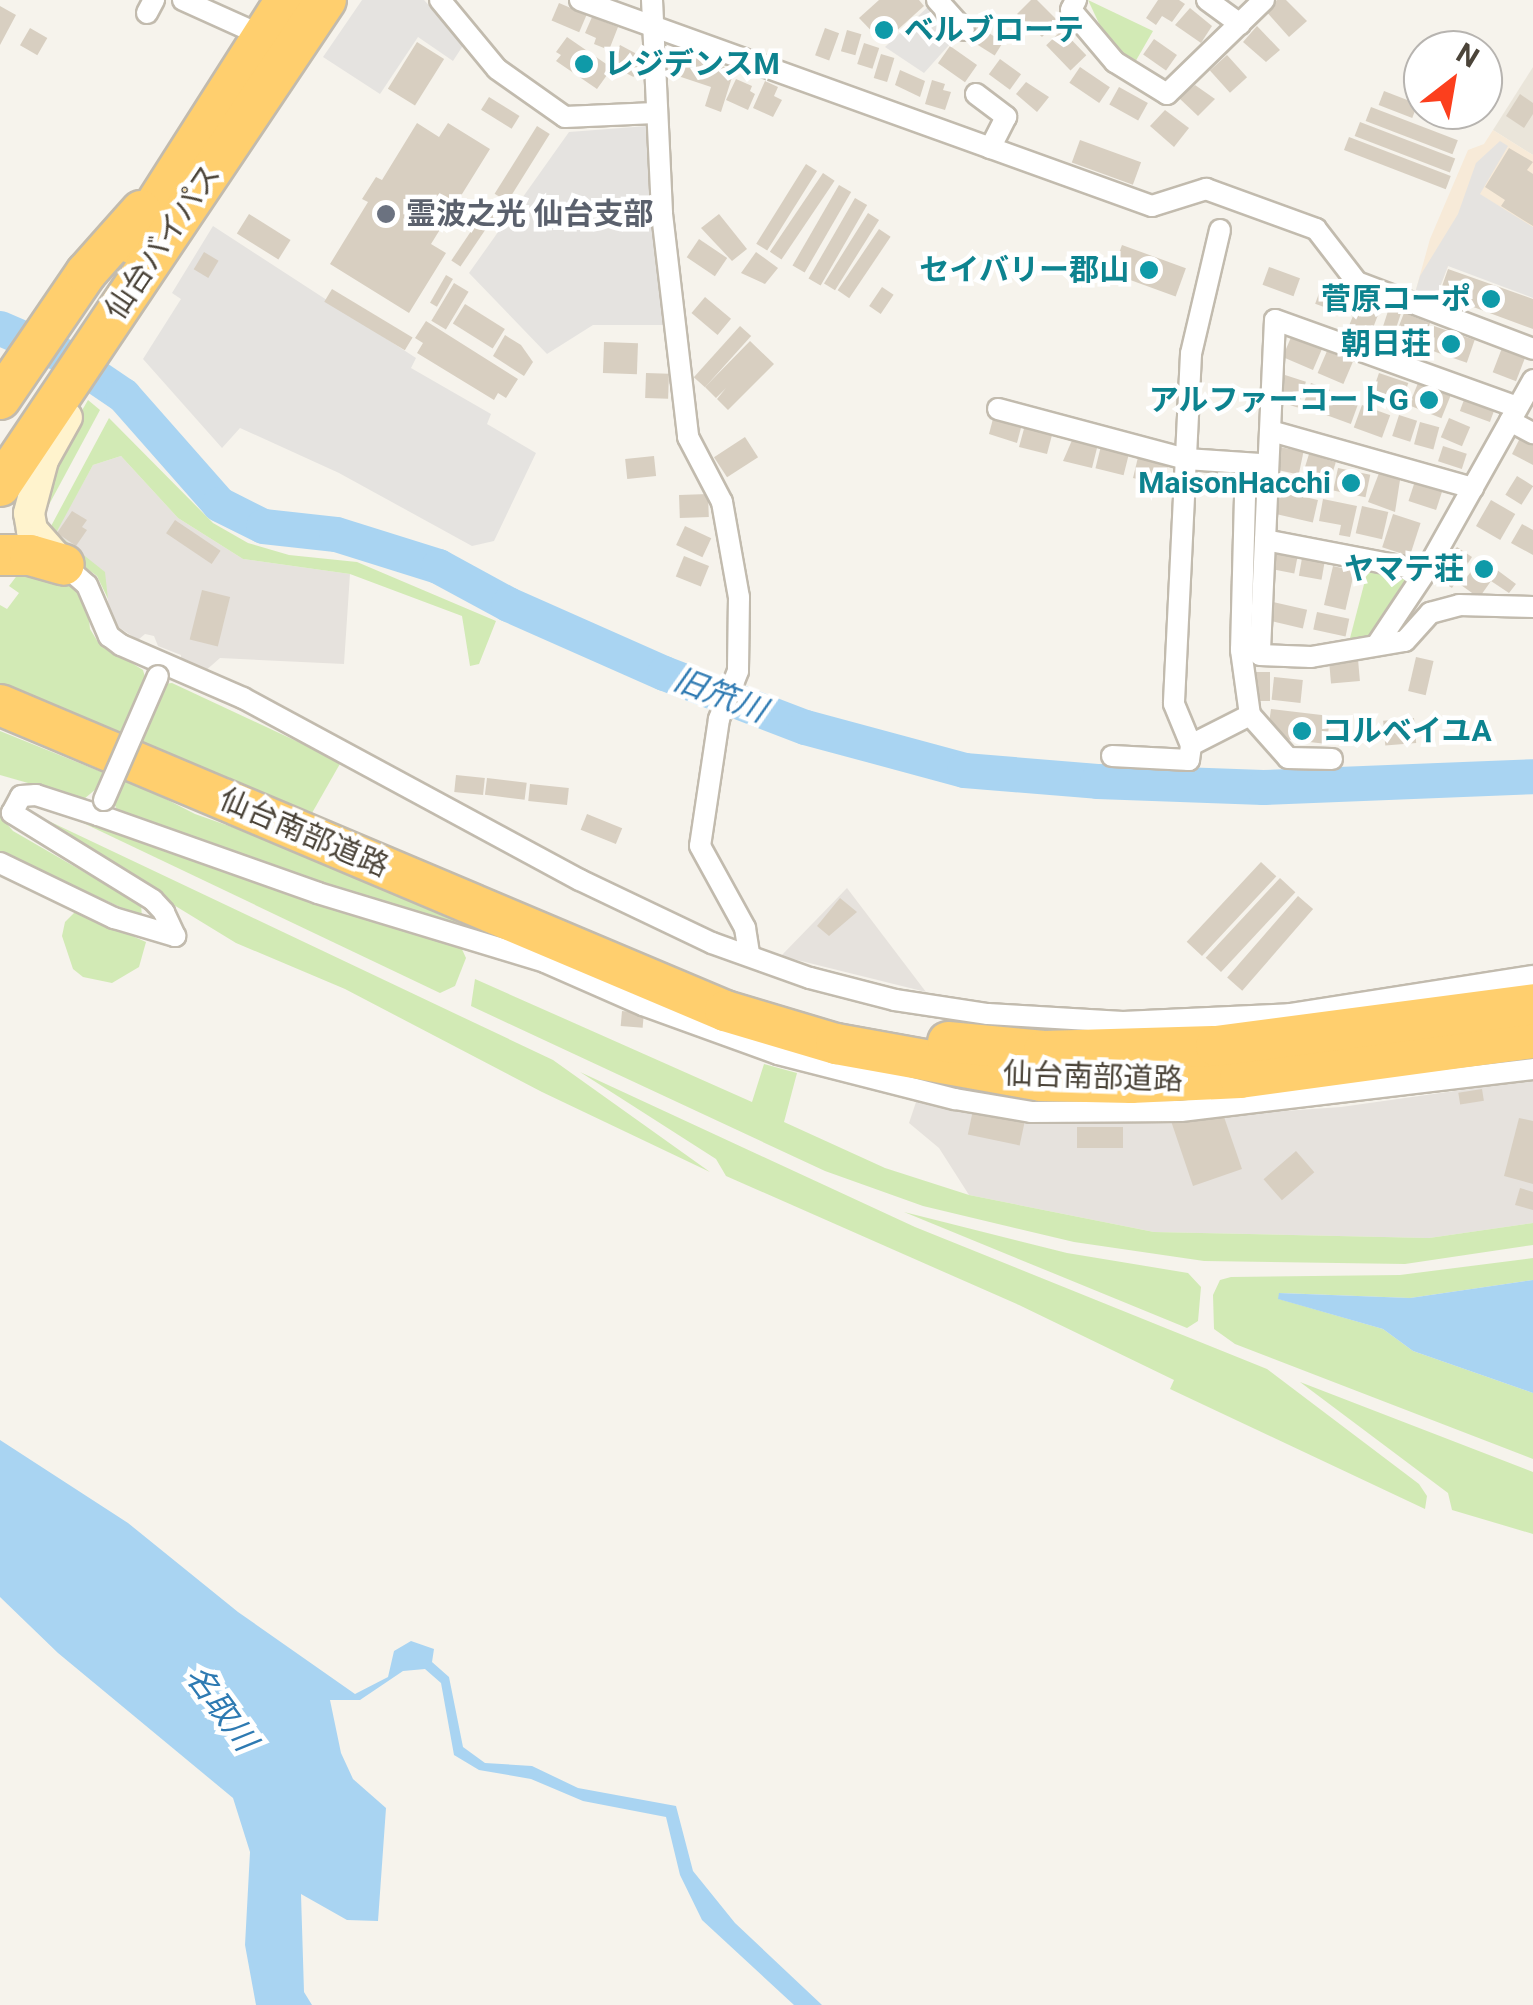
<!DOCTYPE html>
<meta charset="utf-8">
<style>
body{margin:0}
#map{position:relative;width:1533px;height:2005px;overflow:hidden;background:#f6f3ec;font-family:Roboto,"Noto Sans JP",sans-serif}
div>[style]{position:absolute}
.residential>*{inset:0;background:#eae5da}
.commercial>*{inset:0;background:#f7ead8}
.industrial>*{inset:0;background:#e6e2dd}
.green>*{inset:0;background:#d2eab5}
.parking>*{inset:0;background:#e5e3e0}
.water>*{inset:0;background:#a9d4f2}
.river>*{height:35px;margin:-17.5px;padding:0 17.5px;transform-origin:17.5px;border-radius:17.5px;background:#a9d4f2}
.building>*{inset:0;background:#d8cfc1;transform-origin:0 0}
.roads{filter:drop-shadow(2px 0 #c2bbae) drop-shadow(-2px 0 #c2bbae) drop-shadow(0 2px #c2bbae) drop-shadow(0 -2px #c2bbae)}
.street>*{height:20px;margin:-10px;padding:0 10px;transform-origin:10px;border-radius:10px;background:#fff}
.secondary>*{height:30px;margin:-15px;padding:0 15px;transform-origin:15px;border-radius:15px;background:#fff3cd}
.highway>*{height:40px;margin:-20px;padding:0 20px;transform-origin:20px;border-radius:20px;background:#ffcf6e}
.bridges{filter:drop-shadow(2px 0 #c2bbae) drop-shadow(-2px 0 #c2bbae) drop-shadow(0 2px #c2bbae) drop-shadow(0 -2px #c2bbae)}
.street-bridge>*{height:20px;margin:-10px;padding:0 10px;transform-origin:10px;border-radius:10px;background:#fff}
.dots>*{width:28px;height:28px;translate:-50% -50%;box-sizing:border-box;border:5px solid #fff;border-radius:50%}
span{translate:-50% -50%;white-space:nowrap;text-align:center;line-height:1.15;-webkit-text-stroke:9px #fff;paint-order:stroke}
.culture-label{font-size:30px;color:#0d838f;font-weight:700}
.left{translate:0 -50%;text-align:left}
.right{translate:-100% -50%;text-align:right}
.worship-label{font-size:30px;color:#5b616d;font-weight:700}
.street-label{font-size:30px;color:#4b4439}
.water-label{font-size:32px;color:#2e7ab2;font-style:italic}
.north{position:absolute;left:1403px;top:30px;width:100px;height:100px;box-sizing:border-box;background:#fff;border:2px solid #b7b4b0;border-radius:50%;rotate:31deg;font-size:28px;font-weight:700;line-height:40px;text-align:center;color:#4b4439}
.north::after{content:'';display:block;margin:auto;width:35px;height:45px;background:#fc3f1d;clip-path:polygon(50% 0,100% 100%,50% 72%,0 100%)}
</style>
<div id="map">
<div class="residential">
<div style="clip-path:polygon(1533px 67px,1533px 155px,1493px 130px)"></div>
</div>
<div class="commercial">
<div style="clip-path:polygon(1493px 130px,1533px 155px,1533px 286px,1452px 256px,1435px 300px,1415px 293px,1430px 239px,1468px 150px,1484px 144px)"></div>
</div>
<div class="industrial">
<div style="clip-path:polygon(121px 456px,178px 518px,243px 559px,350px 574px,344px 664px,220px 658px,204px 672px,181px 661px,181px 655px,158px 646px,154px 636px,145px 634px,138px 640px,117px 626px,109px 608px,104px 572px,55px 533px,93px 465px)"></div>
<div style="clip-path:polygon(847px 888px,926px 992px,781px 956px)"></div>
<div style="clip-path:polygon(1533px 1080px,1533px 1223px,1429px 1238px,1154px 1232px,969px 1195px,939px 1148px,909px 1123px,917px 1099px,1170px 1119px,1341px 1107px)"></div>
</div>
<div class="green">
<div style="clip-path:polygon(1088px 0,1153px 31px,1134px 64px,1111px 49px)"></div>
<div style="clip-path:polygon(88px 400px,100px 410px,45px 512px,54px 459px)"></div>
<div style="clip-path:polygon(109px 418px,213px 523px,248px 543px,289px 555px,357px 562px,496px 621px,479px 664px,470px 666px,462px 616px,350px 574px,243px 559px,178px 518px,121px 456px,93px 465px,56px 533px,105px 572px,108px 599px,97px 576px,60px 549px,50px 528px)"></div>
<div style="clip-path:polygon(25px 565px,45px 568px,72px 585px,88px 609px,90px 629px,98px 642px,143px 670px,145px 677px,119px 740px,0 691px,0 605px,7px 609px,19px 593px,9px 586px)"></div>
<div style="clip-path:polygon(1368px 569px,1408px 576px,1377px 639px,1349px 642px)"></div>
<div style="clip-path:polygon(172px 683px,341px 762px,312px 813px,138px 742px,163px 684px)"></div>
<div style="clip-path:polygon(0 731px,104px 773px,96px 789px,84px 799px,0 775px)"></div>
<div style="clip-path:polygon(125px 778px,195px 814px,311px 855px,534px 949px,238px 859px,119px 813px,113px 802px)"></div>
<div style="clip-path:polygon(58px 811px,460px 945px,466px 958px,455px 986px,440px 993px)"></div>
<div style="clip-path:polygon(36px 815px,553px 1060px,710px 1172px,542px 1092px,345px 989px,236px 943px,38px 822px)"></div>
<div style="clip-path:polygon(0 816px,13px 831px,141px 905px,142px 917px,0 852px)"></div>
<div style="clip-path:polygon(76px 911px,146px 942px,139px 967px,112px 983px,83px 977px,73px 969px,62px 936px,65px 922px)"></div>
<div style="clip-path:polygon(475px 979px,752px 1102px,764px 1064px,797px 1073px,784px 1122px,885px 1168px,969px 1195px,1154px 1232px,1429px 1238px,1533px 1223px,1533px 1245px,1405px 1264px,1204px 1261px,1074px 1242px,923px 1206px,825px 1171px,471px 1006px)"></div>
<div style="clip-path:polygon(580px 1072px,915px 1227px,1267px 1369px,1419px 1484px,1427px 1496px,1425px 1509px,1170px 1389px,1174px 1380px,1019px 1305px,726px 1176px,716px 1159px)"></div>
<div style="clip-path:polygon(904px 1212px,1067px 1253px,1188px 1273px,1201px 1287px,1198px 1321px,1187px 1328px)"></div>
<div style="clip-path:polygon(1533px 1258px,1533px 1280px,1410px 1298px,1280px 1293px,1279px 1299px,1383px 1329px,1413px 1351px,1533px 1393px,1533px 1459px,1235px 1344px,1214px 1329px,1213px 1295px,1220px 1280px,1231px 1277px,1400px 1275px)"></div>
<div style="clip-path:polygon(1300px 1382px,1533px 1472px,1533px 1534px,1452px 1510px,1448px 1493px)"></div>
</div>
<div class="parking">
<div style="clip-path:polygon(362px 0,424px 0,464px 44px,453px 61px,418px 37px,380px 94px,323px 57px)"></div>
<div style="clip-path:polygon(931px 4px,958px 35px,924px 73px,885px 47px)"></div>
<div style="clip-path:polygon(647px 126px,666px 325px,593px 325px,547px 354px,469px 273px,569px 132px)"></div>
<div style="clip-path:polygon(1500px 141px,1508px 146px,1480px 194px,1533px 227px,1533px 298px,1448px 266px,1435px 300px,1415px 293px,1420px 276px,1458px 214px,1476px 163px)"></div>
<div style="clip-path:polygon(213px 226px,416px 358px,411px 368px,491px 414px,487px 424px,536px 453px,494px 541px,472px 546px,339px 473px,240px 428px,222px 448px,143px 359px,181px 299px,172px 293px)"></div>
</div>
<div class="water">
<div style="clip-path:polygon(1533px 1280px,1533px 1393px,1413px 1351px,1383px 1329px,1278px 1299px,1279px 1293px,1410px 1298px)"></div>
<div style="clip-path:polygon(0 1440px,128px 1523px,238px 1612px,355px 1694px,388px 1677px,394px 1651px,411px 1641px,434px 1649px,432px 1662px,449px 1677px,463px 1747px,485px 1763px,532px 1766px,578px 1788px,676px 1806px,693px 1871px,735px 1923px,822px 2005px,794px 2005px,702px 1920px,680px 1875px,666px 1817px,583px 1801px,531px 1779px,479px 1770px,454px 1755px,441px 1683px,425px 1669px,403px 1671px,360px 1700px,330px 1700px,341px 1753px,353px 1779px,386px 1808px,378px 1921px,347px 1920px,301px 1894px,304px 1992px,312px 2005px,256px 2005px,245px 1945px,250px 1852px,233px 1798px,58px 1653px,0 1597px)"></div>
</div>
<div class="river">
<div style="left:0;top:328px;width:73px;rotate:23.4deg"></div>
<div style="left:67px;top:357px;width:68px;rotate:34.2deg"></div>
<div style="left:123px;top:395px;width:145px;rotate:48.6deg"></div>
<div style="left:219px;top:504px;width:49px;rotate:26.6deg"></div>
<div style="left:263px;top:526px;width:73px;rotate:6.3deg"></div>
<div style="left:336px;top:534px;width:107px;rotate:17.4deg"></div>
<div style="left:438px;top:566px;width:80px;rotate:28.5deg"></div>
<div style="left:508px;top:604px;width:171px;rotate:23.9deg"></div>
<div style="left:664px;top:673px;width:151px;rotate:21deg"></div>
<div style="left:805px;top:727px;width:165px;rotate:15.1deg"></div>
<div style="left:964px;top:770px;width:133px;rotate:4.7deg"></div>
<div style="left:1097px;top:781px;width:166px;rotate:2.1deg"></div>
<div style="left:1263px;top:787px;width:270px;rotate:-2.3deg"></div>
</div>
<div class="building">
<div style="clip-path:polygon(879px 0,919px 0,924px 6px,883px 43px,859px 18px)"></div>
<div style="clip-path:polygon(1031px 0,1037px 0,1058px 21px,1042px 37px,1017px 14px)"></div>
<div style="clip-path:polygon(1158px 0,1179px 0,1185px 4px,1172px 22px,1162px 16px,1156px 25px,1146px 18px)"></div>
<div style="clip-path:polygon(1277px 0,1286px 0,1307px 21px,1289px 37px,1265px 10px)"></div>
<div style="left:559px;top:3px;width:30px;height:19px;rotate:23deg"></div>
<div style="clip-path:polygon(0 6px,16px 15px,0 45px)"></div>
<div style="clip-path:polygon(1190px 8px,1212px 26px,1201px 43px,1175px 25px)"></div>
<div style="clip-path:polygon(592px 17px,618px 27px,609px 50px,594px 44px,596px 38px,585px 33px)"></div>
<div style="left:976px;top:25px;width:32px;height:16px;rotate:32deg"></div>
<div style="clip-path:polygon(1257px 26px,1280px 50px,1266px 62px,1243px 42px)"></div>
<div style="left:30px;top:28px;width:20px;height:20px;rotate:30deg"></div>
<div style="left:825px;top:28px;width:15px;height:29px;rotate:20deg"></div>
<div style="left:847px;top:30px;width:15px;height:22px;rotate:16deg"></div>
<div style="left:1062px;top:30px;width:35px;height:22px;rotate:46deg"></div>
<div style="clip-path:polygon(567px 37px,612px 68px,597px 89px,556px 61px,561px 55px,556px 52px)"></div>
<div style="left:1154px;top:39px;width:28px;height:19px;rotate:35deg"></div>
<div style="left:417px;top:42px;width:32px;height:55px;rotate:32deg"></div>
<div style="left:864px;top:43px;width:16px;height:22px;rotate:18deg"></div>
<div style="left:620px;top:45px;width:27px;height:22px;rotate:28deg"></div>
<div style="left:950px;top:46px;width:33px;height:21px;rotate:35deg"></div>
<div style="clip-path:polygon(678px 47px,734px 71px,721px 112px,705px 106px,711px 87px,669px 73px)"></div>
<div style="left:881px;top:54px;width:14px;height:25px;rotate:17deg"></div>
<div style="left:1227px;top:55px;width:30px;height:23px;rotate:48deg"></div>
<div style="left:1000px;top:59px;width:26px;height:19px;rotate:36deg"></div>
<div style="left:1080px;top:67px;width:36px;height:19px;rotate:34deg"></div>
<div style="clip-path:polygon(900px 70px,925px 81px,920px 97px,895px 85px)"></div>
<div style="clip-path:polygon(736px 79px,752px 86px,750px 91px,755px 94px,748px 110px,726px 100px)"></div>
<div style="clip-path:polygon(932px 80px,945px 84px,943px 90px,951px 92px,945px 110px,925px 104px)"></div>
<div style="clip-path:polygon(765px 81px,778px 87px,774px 96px,782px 100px,773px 117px,753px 108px)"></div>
<div style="clip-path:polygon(1026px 82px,1049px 97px,1037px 112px,1016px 94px)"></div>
<div style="clip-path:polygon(1195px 85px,1215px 99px,1198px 116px,1179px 98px)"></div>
<div style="left:1119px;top:87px;width:33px;height:20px;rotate:29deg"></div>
<div style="left:1384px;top:91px;width:36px;height:15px;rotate:21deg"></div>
<div style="clip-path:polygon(1520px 94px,1533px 103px,1533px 114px,1524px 128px,1506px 116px)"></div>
<div style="left:489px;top:97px;width:36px;height:15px;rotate:32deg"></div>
<div style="left:1371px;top:107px;width:93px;height:15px;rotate:21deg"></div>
<div style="clip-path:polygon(1165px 110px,1189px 128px,1174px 147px,1150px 126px)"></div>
<div style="left:1360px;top:122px;width:102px;height:15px;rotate:21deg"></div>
<div style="clip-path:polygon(417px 123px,439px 137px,448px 123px,490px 149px,431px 244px,446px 253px,409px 313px,330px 264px,368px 202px,362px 199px,376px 177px,382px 180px)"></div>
<div style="left:537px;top:126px;width:15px;height:80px;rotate:32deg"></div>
<div style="left:1349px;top:137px;width:109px;height:14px;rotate:21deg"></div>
<div style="left:1080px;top:140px;width:65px;height:24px;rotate:20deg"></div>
<div style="clip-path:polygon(1509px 148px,1533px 162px,1527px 170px,1533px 174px,1533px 226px,1501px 206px,1505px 200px,1485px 187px)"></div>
<div style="left:806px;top:164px;width:13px;height:94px;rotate:32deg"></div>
<div style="left:823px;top:173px;width:14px;height:95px;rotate:34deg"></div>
<div style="left:839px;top:185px;width:14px;height:93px;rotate:30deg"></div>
<div style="left:855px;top:198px;width:14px;height:93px;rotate:30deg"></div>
<div style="left:486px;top:209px;width:11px;height:62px;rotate:34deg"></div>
<div style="left:868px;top:213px;width:13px;height:83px;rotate:32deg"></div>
<div style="left:249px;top:214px;width:49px;height:23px;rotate:32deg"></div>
<div style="clip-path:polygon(719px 214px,747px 249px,732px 261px,701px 228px)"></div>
<div style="left:879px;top:229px;width:14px;height:74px;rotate:34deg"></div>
<div style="left:699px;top:239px;width:34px;height:22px;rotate:34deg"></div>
<div style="left:1122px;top:245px;width:68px;height:30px;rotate:20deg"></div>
<div style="left:204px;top:252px;width:17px;height:20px;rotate:31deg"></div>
<div style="clip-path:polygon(756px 252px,778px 268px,765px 284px,741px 273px)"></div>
<div style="left:1269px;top:267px;width:33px;height:19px;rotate:20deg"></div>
<div style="clip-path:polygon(1448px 269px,1533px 299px,1533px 329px,1449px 298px,1451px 293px,1441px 289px)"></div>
<div style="left:446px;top:275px;width:8px;height:32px;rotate:30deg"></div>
<div style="left:454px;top:283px;width:17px;height:44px;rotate:31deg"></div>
<div style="left:1322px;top:285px;width:30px;height:20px;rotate:20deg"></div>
<div style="left:882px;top:287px;width:14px;height:23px;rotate:34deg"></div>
<div style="left:332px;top:289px;width:94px;height:15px;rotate:31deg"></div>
<div style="left:705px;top:297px;width:34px;height:21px;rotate:40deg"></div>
<div style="clip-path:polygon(1360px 299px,1381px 307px,1373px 328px,1365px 325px,1360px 338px,1346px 333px)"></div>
<div style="left:465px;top:304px;width:47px;height:23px;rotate:32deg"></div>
<div style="left:1389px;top:308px;width:13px;height:25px;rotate:18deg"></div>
<div style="clip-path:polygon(1404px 313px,1430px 323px,1422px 345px,1409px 340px,1403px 354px,1390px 349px)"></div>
<div style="clip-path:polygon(426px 321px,518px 379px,506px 398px,498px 393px,494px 400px,417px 353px,423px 343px,415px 338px)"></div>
<div style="left:740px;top:326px;width:15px;height:69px;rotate:42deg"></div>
<div style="left:1434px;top:326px;width:43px;height:24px;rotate:19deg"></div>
<div style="clip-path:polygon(505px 335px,521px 345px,533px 362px,524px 376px,493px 356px)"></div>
<div style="left:1292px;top:335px;width:33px;height:24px;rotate:23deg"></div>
<div style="clip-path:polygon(750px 341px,774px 364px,728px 410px,717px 399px,726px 388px,716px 398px,705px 387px)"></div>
<div style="left:604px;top:342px;width:34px;height:31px;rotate:2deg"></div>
<div style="left:1502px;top:348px;width:25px;height:26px;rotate:21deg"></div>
<div style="left:1327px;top:351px;width:28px;height:24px;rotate:23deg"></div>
<div style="left:646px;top:373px;width:23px;height:25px;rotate:2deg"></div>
<div style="left:1379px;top:373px;width:31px;height:22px;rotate:19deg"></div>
<div style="left:1285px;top:375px;width:22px;height:27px;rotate:18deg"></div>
<div style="left:1311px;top:383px;width:20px;height:25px;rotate:20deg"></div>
<div style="left:1418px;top:383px;width:35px;height:24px;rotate:22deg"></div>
<div style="left:1333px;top:394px;width:27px;height:22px;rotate:20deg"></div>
<div style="left:1465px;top:397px;width:32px;height:15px;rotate:20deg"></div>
<div style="left:1362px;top:405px;width:30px;height:24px;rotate:20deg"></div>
<div style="clip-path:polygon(995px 411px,1022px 424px,1017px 443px,989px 434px)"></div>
<div style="left:1399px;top:415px;width:19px;height:22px;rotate:18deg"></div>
<div style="left:1449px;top:418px;width:23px;height:21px;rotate:23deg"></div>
<div style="left:1420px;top:422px;width:20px;height:23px;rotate:15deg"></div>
<div style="clip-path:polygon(1025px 425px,1052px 435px,1047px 454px,1019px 447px)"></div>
<div style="clip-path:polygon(1521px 436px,1533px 442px,1533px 465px,1512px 454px)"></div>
<div style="left:745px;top:437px;width:24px;height:37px;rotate:57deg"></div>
<div style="clip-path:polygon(1073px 438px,1098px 444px,1092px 468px,1063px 461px)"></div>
<div style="left:1101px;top:446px;width:29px;height:23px;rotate:14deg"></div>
<div style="left:1443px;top:446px;width:25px;height:16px;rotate:18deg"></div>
<div style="left:1280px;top:447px;width:24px;height:23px;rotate:12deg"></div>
<div style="clip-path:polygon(1139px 453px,1168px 465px,1163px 485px,1133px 478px)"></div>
<div style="left:1309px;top:454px;width:28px;height:26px;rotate:17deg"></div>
<div style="left:654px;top:456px;width:20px;height:29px;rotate:84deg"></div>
<div style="left:1338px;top:468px;width:33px;height:23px;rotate:12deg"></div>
<div style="clip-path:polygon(1379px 473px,1400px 480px,1395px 512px,1368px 502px)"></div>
<div style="left:1517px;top:476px;width:19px;height:22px;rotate:32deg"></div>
<div style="left:1415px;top:481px;width:29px;height:21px;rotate:18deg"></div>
<div style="left:1279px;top:491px;width:40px;height:23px;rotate:13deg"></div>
<div style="left:708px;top:494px;width:23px;height:29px;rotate:88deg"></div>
<div style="clip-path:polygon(1323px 499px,1357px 506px,1350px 537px,1339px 535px,1341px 525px,1319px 521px)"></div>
<div style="left:1491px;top:500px;width:28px;height:30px;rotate:30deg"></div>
<div style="left:1362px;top:506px;width:27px;height:28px;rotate:13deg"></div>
<div style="clip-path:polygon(72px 511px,87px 520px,82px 527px,87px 530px,76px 546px,57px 533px)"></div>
<div style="left:1393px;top:514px;width:29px;height:35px;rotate:18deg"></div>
<div style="left:175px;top:520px;width:55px;height:16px;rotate:34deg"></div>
<div style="clip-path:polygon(1522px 524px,1533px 530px,1533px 555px,1511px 543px)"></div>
<div style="left:685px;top:526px;width:29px;height:21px;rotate:25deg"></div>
<div style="clip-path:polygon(1457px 547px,1472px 557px,1452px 588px,1432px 575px)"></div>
<div style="left:1273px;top:552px;width:25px;height:17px;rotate:11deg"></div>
<div style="left:684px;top:556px;width:27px;height:22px;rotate:22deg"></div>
<div style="left:1302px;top:558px;width:23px;height:18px;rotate:10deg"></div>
<div style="clip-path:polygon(1481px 558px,1516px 584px,1509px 593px,1491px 581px,1479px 598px,1461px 585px)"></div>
<div style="left:1333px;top:566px;width:22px;height:40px;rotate:13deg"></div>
<div style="left:202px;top:590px;width:29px;height:51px;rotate:14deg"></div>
<div style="left:1273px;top:602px;width:35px;height:19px;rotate:13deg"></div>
<div style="left:1317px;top:612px;width:33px;height:18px;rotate:12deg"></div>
<div style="left:1416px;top:657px;width:18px;height:35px;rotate:13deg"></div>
<div style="left:1358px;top:659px;width:22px;height:29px;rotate:85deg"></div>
<div style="left:1253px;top:672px;width:17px;height:29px"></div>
<div style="left:1274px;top:677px;width:29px;height:23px;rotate:6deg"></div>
<div style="clip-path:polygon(1271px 709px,1330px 716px,1327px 744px,1283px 739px,1269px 723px)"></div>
<div style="left:1414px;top:718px;width:25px;height:31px;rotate:85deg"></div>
<div style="left:456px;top:775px;width:29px;height:17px;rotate:6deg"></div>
<div style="left:487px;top:778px;width:40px;height:17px;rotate:7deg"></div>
<div style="left:530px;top:784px;width:39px;height:17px;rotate:6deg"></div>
<div style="left:587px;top:814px;width:38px;height:17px;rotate:22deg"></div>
<div style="left:1261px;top:862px;width:21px;height:109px;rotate:43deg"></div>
<div style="left:1280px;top:878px;width:21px;height:109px;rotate:43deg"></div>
<div style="left:1298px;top:896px;width:20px;height:108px;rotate:41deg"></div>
<div style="clip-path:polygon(840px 898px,857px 912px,829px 936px,817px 926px)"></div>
<div style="left:622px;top:1011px;width:22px;height:15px;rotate:5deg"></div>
<div style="left:1482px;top:1089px;width:12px;height:24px;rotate:81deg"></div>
<div style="left:973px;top:1110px;width:53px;height:25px;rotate:12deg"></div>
<div style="clip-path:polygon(1223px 1114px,1242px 1169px,1193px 1186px,1171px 1121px)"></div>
<div style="clip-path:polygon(1519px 1118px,1533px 1121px,1533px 1184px,1504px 1176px)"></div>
<div style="left:1077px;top:1127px;width:46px;height:21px"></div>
<div style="left:1296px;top:1151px;width:28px;height:43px;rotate:49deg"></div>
<div style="clip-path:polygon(1520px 1188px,1533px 1192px,1533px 1210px,1515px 1205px)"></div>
</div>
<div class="roads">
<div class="street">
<div style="left:183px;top:0;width:88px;rotate:24.2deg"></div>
<div style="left:440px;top:0;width:89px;rotate:50.4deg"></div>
<div style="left:497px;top:69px;width:83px;rotate:35.2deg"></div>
<div style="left:565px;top:117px;width:90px;rotate:-2.5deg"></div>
<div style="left:580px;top:0;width:608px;rotate:19.81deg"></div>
<div style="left:1152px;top:206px;width:57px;rotate:-17.5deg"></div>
<div style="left:1206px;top:189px;width:117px;rotate:20deg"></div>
<div style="left:1316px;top:229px;width:67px;rotate:52.3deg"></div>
<div style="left:1357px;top:282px;width:188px;rotate:20.8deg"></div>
<div style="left:652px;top:0;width:214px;rotate:87.3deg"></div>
<div style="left:662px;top:214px;width:225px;rotate:83.3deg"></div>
<div style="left:688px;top:437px;width:73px;rotate:62.4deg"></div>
<div style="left:722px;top:502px;width:97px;rotate:79.9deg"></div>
<div style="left:739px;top:597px;width:74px;rotate:90.8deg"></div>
<div style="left:738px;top:671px;width:52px;rotate:111.6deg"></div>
<div style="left:719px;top:719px;width:128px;rotate:98.5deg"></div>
<div style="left:700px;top:846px;width:94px;rotate:61.2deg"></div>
<div style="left:745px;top:928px;width:26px;rotate:81deg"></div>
<div style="left:937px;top:0;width:40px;rotate:48deg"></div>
<div style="left:1076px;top:0;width:11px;rotate:117deg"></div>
<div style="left:1071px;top:10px;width:68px;rotate:49.8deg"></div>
<div style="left:1115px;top:62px;width:61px;rotate:31.6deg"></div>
<div style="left:1167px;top:94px;width:135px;rotate:-44.1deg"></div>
<div style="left:1207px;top:0;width:41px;rotate:36deg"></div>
<div style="left:147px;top:13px;width:15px;rotate:-62deg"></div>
<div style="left:976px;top:94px;width:38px;rotate:37deg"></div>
<div style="left:1006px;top:117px;width:35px;rotate:117deg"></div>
<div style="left:1220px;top:230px;width:127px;rotate:103.2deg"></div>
<div style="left:1191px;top:354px;width:350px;rotate:92.8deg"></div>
<div style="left:1174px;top:704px;width:44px;rotate:67.5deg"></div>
<div style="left:1191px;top:745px;width:66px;rotate:-27deg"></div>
<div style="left:1250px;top:715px;width:66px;rotate:-97.9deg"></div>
<div style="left:1241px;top:650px;width:186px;rotate:-88.5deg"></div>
<div style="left:1517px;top:407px;width:257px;rotate:-160.2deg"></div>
<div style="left:1275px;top:320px;width:335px;rotate:92.6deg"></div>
<div style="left:1260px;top:655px;width:51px;rotate:2.2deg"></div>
<div style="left:1311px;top:657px;width:95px;rotate:-9.7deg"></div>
<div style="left:1405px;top:641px;width:38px;rotate:-48deg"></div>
<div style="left:1430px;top:613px;width:30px;rotate:-15deg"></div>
<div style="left:1459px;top:605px;width:74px;rotate:1.5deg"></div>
<div style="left:998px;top:409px;width:195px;rotate:14.9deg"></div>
<div style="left:1186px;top:459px;width:74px;rotate:3.9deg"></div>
<div style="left:1510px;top:421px;width:26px;rotate:28deg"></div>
<div style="left:1271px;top:431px;width:210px;rotate:15.8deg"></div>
<div style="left:1265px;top:540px;width:164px;rotate:10.9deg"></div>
<div style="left:64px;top:565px;width:30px;rotate:41deg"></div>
<div style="left:87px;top:585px;width:56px;rotate:66.7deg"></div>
<div style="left:109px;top:636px;width:15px;rotate:37deg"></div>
<div style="left:121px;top:645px;width:133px;rotate:23.5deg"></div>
<div style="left:243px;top:698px;width:383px;rotate:28.4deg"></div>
<div style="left:580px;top:880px;width:146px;rotate:25.5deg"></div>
<div style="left:712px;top:943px;width:104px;rotate:19.7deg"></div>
<div style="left:810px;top:978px;width:88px;rotate:14.5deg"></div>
<div style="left:895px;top:1000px;width:94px;rotate:8.6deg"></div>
<div style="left:988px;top:1014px;width:135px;rotate:3.4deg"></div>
<div style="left:1123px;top:1022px;width:167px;rotate:-2.7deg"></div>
<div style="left:1290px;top:1014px;width:246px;rotate:-8.9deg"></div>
<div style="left:1378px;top:643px;width:87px;rotate:-56.3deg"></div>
<div style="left:1426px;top:571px;width:219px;rotate:-60.7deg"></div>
<div style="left:1250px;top:715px;width:57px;rotate:48.5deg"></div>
<div style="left:1288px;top:758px;width:44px;rotate:1.3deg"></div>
<div style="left:1112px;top:756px;width:77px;rotate:3deg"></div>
<div style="left:1189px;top:760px;width:15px;rotate:-82deg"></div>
<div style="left:98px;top:815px;width:233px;rotate:19.5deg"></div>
<div style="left:318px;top:893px;width:237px;rotate:16.9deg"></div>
<div style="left:545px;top:962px;width:107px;rotate:23.7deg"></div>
<div style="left:643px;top:1005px;width:144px;rotate:19.9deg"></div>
<div style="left:778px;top:1054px;width:183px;rotate:14.3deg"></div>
<div style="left:955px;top:1099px;width:77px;rotate:9.7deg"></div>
<div style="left:1031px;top:1112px;width:150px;rotate:-0.4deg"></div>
<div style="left:1181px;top:1111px;width:354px;rotate:-6.8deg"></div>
<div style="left:0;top:863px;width:127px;rotate:25.8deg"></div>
<div style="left:114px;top:918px;width:64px;rotate:16.4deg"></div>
<div style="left:175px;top:936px;width:26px;rotate:-115deg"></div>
<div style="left:164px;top:912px;width:16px;rotate:-133deg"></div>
<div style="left:153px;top:900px;width:166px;rotate:-148.3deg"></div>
<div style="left:12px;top:813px;width:19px;rotate:-62deg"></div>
<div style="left:21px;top:796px;width:15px;rotate:-4deg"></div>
<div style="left:36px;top:795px;width:65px;rotate:17.9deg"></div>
<div style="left:98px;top:815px;width:9px;rotate:-63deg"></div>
</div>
<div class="secondary">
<div style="left:63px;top:565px;width:47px;rotate:-131.5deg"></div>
<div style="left:32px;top:530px;width:17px;rotate:-100deg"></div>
<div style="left:29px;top:513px;width:55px;rotate:-75.2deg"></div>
<div style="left:43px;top:460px;width:49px;rotate:-60.8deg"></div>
</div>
<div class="highway">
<div style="left:131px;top:243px;width:288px;rotate:-57.5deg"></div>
<div style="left:0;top:399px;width:153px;rotate:-55.7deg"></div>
<div style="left:86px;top:273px;width:83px;rotate:-48.4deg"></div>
<div style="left:0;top:486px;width:585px;rotate:-56.15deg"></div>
<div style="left:0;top:555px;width:30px"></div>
<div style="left:30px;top:555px;width:35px;rotate:16deg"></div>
<div style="left:0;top:705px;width:787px;rotate:22.88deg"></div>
<div style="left:725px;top:1011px;width:116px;rotate:16.6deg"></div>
<div style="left:836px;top:1044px;width:208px;rotate:10.2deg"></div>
<div style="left:1041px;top:1081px;width:90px;rotate:1.3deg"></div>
<div style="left:1131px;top:1083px;width:109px;rotate:-2.6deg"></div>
<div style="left:1240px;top:1078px;width:296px;rotate:-7.8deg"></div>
<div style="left:948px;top:1042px;width:96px;rotate:5.4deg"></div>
<div style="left:1044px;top:1051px;width:172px;rotate:-1.7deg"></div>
<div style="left:1216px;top:1046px;width:320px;rotate:-7.5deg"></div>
</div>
</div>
<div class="bridges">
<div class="street-bridge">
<div style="left:104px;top:800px;width:135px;rotate:-66.5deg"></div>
</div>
</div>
<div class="dots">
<div style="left:884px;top:30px;background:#0f9aa8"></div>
<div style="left:584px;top:64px;background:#0f9aa8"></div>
<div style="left:386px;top:214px;background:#6b7280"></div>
<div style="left:1149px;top:270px;background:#0f9aa8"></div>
<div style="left:1491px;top:299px;background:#0f9aa8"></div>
<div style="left:1451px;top:344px;background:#0f9aa8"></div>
<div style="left:1429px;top:400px;background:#0f9aa8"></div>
<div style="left:1351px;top:483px;background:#0f9aa8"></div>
<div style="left:1484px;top:569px;background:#0f9aa8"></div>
<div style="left:1302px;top:731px;background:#0f9aa8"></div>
</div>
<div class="culture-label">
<span class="left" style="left:904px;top:30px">ベルブローテ</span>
<span class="left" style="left:604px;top:64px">レジデンスM</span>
<span class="right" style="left:1129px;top:270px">セイバリー郡山</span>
<span class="right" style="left:1471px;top:299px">菅原コーポ</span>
<span class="right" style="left:1431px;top:344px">朝日荘</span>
<span class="right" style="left:1409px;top:400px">アルファーコートG</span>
<span class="right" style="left:1331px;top:483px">MaisonHacchi</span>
<span class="right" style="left:1464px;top:569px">ヤマテ荘</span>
<span class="left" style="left:1322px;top:731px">コルベイユA</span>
</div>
<div class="worship-label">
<span class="left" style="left:406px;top:214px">霊波之光 仙台支部</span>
</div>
<div class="street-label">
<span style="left:163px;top:242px;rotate:-56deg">仙台バイパス</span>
<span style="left:304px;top:833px;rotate:23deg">仙台南部道路</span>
<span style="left:1093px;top:1077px;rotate:2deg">仙台南部道路</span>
</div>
<div class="water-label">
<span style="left:720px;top:695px;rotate:21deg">旧笊川</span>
<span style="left:221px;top:1708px;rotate:54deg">名取川</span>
</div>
<div class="north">N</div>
</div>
